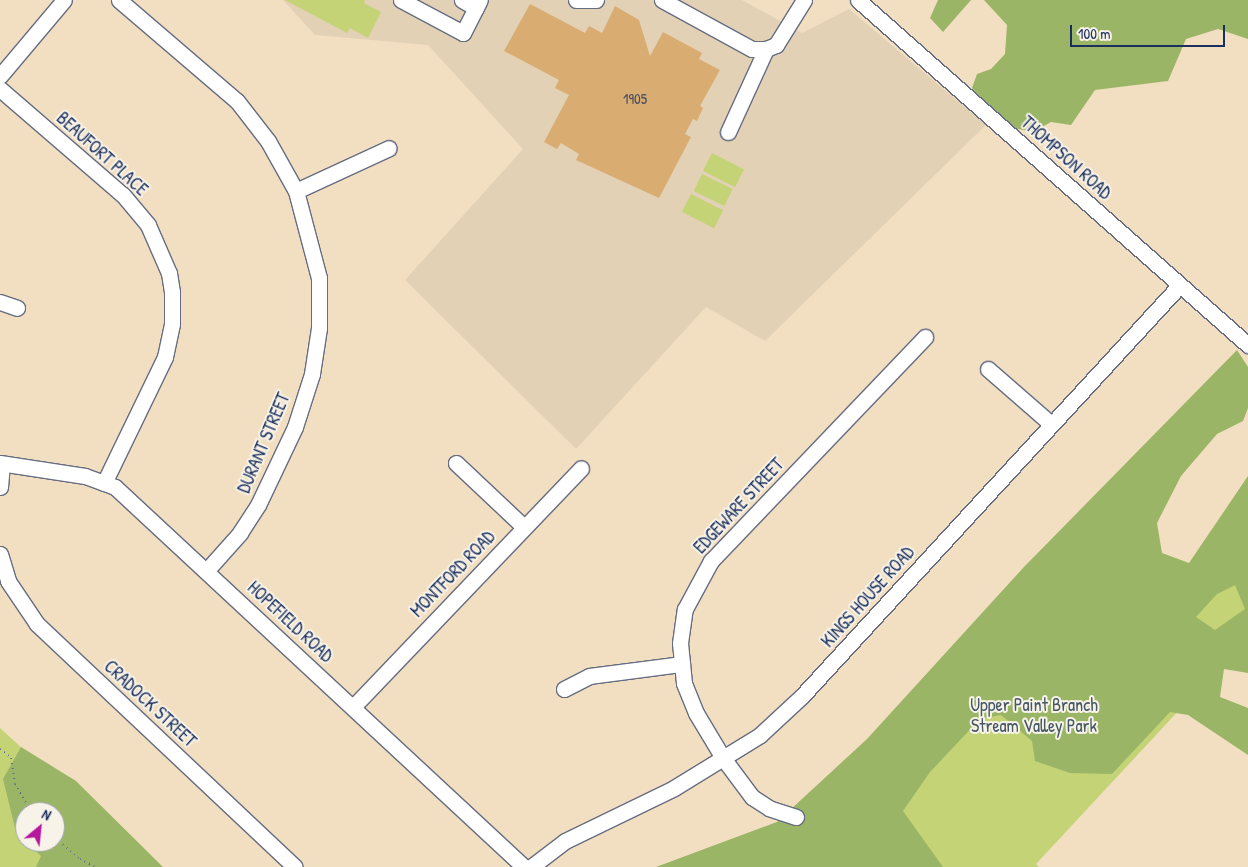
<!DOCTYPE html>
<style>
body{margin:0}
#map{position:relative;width:1248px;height:867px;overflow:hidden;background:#f2dfc2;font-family:"Patrick Hand",sans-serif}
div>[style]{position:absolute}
.built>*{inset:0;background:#e3d1b6}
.green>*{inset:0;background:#c3d375;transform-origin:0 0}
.forest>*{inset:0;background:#9ab566}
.building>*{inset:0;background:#d9ac71}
.path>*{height:2px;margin-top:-1px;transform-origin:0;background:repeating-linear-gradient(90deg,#666d81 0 1px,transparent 0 5px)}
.roads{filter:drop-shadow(1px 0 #666d81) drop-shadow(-1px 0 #666d81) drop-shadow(0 1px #666d81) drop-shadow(0 -1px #666d81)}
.minor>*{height:15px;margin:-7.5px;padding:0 7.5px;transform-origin:7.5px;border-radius:7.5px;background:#fff}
span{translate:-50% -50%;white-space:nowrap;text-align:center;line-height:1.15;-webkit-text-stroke:4px #f7f3e8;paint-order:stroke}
.number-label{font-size:15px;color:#4a4e63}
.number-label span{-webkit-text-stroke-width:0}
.street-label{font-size:18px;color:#1b2f5e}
.park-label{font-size:18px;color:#455864}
.north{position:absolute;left:15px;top:802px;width:50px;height:50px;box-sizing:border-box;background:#f7f3e8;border:1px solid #9fa5b1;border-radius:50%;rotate:28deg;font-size:14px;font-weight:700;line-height:20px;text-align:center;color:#1b2f5e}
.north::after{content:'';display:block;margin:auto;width:18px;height:22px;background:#b5179e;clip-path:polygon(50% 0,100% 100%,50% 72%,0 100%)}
.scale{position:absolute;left:1070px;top:25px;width:155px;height:22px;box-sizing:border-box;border:2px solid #1b2f5e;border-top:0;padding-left:6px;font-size:15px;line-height:18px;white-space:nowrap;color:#1b2f5e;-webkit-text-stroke:4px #f7f3e8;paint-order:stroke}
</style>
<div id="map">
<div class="built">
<div style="clip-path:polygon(283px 0,742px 0,802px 33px,849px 9px,986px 125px,765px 341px,706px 307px,576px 449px,405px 280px,523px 149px,428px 45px,315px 35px)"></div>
</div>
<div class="green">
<div style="clip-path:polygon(285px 0,365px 0,364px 3px,381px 12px,368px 38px,350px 28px,347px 33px)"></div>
<div style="left:712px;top:153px;width:36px;height:20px;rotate:27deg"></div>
<div style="left:702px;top:174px;width:34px;height:19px;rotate:26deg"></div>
<div style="left:691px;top:194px;width:36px;height:20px;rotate:27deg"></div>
<div style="clip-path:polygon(1248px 518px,1248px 636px,1036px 864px,1039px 867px,730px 867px,786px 841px,943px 664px,1131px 647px)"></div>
<div style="clip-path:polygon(evenodd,0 728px,80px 801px,151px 867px,0 867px,0 728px,25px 812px,55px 812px,55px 842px,25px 842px,25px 812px)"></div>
</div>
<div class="forest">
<div style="clip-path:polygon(938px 0,971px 0,943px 32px,930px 18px)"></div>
<div style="clip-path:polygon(984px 0,1248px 0,1248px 39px,1218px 29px,1186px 39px,1168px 81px,1095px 90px,1071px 125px,1051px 122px,1033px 132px,1009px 127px,972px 88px,977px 74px,991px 69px,1005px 54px,1007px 25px)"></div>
<div style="clip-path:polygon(evenodd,1237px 350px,1248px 367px,1248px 408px,1243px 421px,1217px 434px,1181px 476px,1157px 523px,1162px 553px,1189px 563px,1248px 476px,1248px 673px,1224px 669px,1220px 697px,1248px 708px,1248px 755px,1188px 715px,1170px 712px,1112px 774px,1070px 773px,1035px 761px,1032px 741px,1001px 715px,980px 719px,930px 772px,903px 811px,943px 867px,656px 867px,777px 822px,867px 739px,1023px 568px,1237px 350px,1235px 585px,1245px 609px,1215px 630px,1196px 617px,1217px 594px,1235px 585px)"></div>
<div style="clip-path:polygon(21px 747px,76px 781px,163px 867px,36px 867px,41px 856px,26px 842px,55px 842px,55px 812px,25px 812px,25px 841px,16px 832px,3px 779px)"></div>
</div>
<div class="building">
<div style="clip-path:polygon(530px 4px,585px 33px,589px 26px,602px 33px,615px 6px,639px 20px,650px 56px,663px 32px,702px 53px,699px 59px,720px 70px,700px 106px,703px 108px,697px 121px,693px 119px,685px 134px,691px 137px,659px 198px,576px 160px,579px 154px,561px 143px,557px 149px,544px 142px,569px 95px,555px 88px,559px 80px,504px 51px)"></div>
</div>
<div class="path">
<div style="left:0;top:749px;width:14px;rotate:39deg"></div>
<div style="left:11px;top:758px;width:26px;rotate:81deg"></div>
<div style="left:15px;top:784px;width:32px;rotate:60deg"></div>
<div style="left:55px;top:838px;width:33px;rotate:40deg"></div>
<div style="left:80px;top:859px;width:18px;rotate:27deg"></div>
</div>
<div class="roads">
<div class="minor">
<div style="left:119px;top:0;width:155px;rotate:40.6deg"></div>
<div style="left:237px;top:101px;width:51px;rotate:52.2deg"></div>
<div style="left:268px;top:141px;width:57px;rotate:60.8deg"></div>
<div style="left:296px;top:191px;width:90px;rotate:75.2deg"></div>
<div style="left:319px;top:278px;width:50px;rotate:90deg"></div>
<div style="left:319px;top:328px;width:47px;rotate:98.7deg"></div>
<div style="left:312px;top:374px;width:56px;rotate:107.8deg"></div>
<div style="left:295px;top:427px;width:86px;rotate:115.4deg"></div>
<div style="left:258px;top:505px;width:33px;rotate:123deg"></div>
<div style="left:240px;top:533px;width:50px;rotate:131.7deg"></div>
<div style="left:401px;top:0;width:70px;rotate:28deg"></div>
<div style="left:463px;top:33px;width:37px;rotate:-63deg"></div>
<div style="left:462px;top:0;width:16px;rotate:30deg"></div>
<div style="left:576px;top:0;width:20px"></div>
<div style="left:662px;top:0;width:102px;rotate:28.6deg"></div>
<div style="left:752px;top:49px;width:14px"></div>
<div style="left:766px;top:49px;width:11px;rotate:-22deg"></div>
<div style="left:776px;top:45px;width:53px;rotate:-58.1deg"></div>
<div style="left:858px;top:0;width:521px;rotate:41.5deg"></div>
<div style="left:0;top:76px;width:99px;rotate:-49.9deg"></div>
<div style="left:0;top:89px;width:162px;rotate:40.8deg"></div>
<div style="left:123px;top:195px;width:39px;rotate:50deg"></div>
<div style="left:148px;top:225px;width:52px;rotate:66.4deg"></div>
<div style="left:169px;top:273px;width:19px;rotate:81deg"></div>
<div style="left:172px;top:292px;width:32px;rotate:90deg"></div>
<div style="left:172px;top:324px;width:34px;rotate:102deg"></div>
<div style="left:165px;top:357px;width:140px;rotate:115.8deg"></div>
<div style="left:728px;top:132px;width:91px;rotate:-65.4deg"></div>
<div style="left:296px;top:191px;width:102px;rotate:-24.8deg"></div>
<div style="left:0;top:302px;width:18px;rotate:19deg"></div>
<div style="left:988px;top:369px;width:84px;rotate:41.1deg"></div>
<div style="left:0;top:463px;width:86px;rotate:8.7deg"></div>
<div style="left:85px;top:476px;width:32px;rotate:20deg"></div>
<div style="left:115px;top:487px;width:558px;rotate:42.9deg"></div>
<div style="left:456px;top:463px;width:93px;rotate:43.3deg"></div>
<div style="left:0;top:487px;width:23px;rotate:-85deg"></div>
<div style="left:0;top:554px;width:28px;rotate:73deg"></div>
<div style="left:8px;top:581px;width:52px;rotate:56deg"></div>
<div style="left:37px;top:624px;width:354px;rotate:43.3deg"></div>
<div style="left:564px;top:689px;width:28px;rotate:-27deg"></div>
<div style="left:589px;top:676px;width:94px;rotate:-7.4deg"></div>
<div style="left:353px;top:707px;width:330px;rotate:-46.3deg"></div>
<div style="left:796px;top:817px;width:28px;rotate:-162deg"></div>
<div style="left:769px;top:808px;width:20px;rotate:-147deg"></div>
<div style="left:752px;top:797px;width:49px;rotate:-126.6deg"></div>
<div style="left:723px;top:758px;width:52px;rotate:-121deg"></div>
<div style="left:696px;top:713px;width:32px;rotate:-112deg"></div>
<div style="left:684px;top:683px;width:40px;rotate:-95.7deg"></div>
<div style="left:680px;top:643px;width:34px;rotate:-82deg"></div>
<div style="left:685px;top:609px;width:55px;rotate:-61.6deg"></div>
<div style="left:711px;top:561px;width:310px;rotate:-46.3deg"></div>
<div style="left:531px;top:867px;width:43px;rotate:-37.4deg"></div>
<div style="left:565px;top:841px;width:121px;rotate:-25.9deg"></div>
<div style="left:674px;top:788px;width:101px;rotate:-31.6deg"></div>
<div style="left:760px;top:735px;width:57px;rotate:-42.9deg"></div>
<div style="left:802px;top:696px;width:557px;rotate:-47.4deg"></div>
</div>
</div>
<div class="number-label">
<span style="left:635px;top:99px">1905</span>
</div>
<div class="street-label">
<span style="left:102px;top:154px;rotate:42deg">BEAUFORT PLACE</span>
<span style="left:1066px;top:158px;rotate:42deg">THOMPSON ROAD</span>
<span style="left:264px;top:443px;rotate:-67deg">DURANT STREET</span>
<span style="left:739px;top:506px;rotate:-47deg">EDGEWARE STREET</span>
<span style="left:453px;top:574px;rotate:-46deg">MONTFORD ROAD</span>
<span style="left:868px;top:597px;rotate:-48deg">KINGS HOUSE ROAD</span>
<span style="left:290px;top:622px;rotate:43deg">HOPEFIELD ROAD</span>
<span style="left:150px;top:704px;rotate:43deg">CRADOCK STREET</span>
</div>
<div class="park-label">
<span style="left:1034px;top:716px">Upper Paint Branch<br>Stream Valley Park</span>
</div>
<div class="north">N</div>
<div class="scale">100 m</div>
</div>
